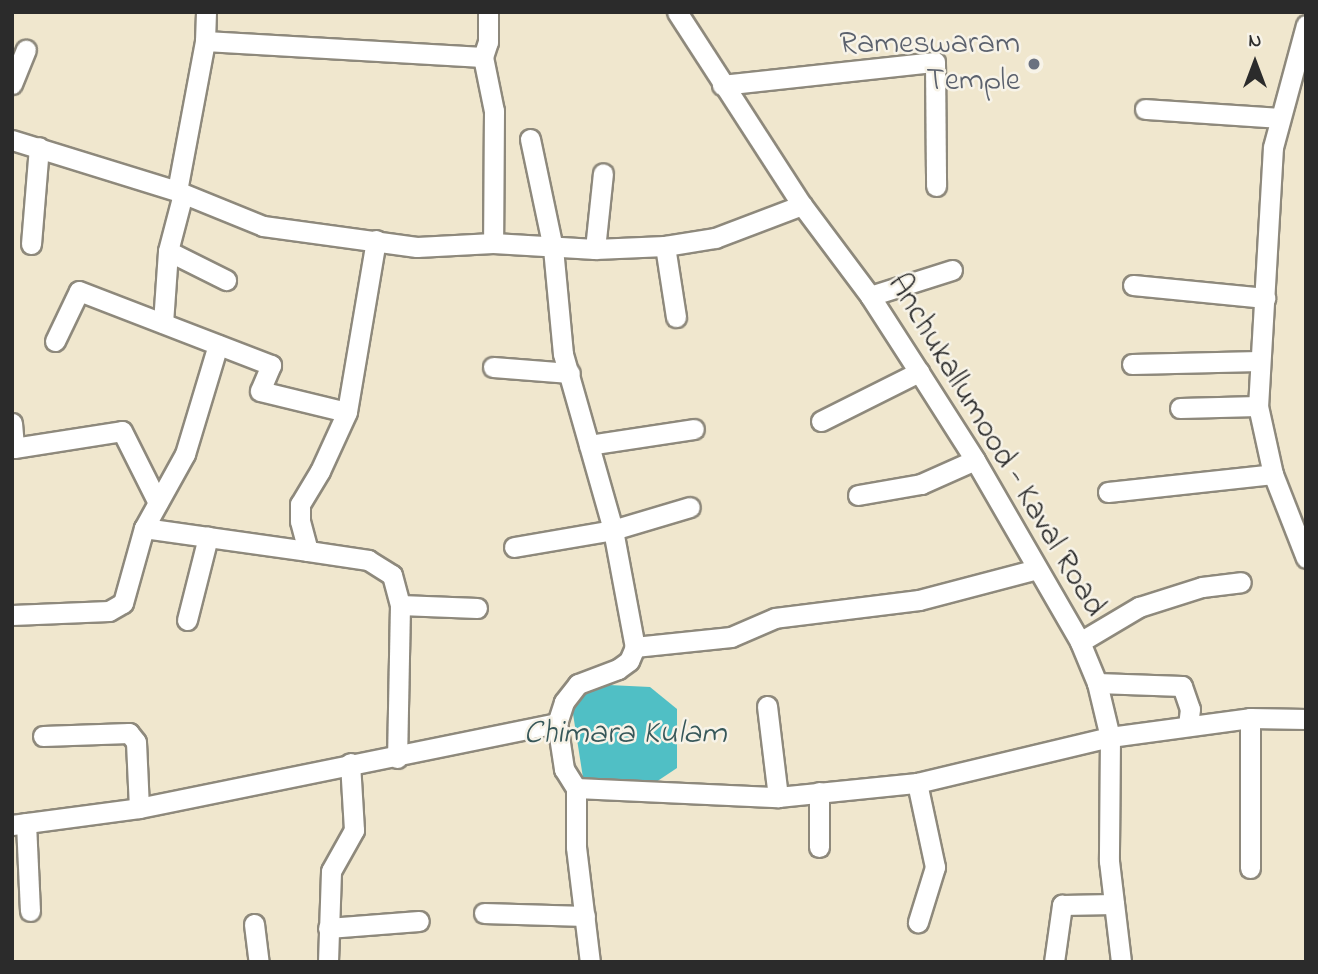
<!DOCTYPE html>
<style>
body{margin:0}
#map{position:relative;width:1318px;height:974px;overflow:hidden;background:#f0e7ce;font-family:"Indie Flower",sans-serif}
div>[style]{position:absolute}
.water>*{inset:0;background:#50bfc5}
.roads{filter:drop-shadow(2px 0 #8e897c) drop-shadow(-2px 0 #8e897c) drop-shadow(0 2px #8e897c) drop-shadow(0 -2px #8e897c)}
.minor>*{height:19px;margin:-9.5px;padding:0 9.5px;transform-origin:9.5px;border-radius:9.5px;background:#fff}
.dots>*{width:19px;height:19px;translate:-50% -50%;box-sizing:border-box;border:4px solid #f7f3e8;border-radius:50%}
span{translate:-50% -50%;white-space:nowrap;text-align:center;line-height:1.15;-webkit-text-stroke:5px #f7f3e8;paint-order:stroke}
.worship-label{font-size:32px;color:#5b616d}
.right{translate:-100% -50%;text-align:right}
.street-label{font-size:32px;color:#2b2b2b}
.water-label{font-size:33px;color:#365759;font-style:italic}
.frame{position:absolute;inset:0;border:14px solid #2b2b2b;pointer-events:none}
.north{position:absolute;left:1220px;top:28px;width:70px;height:70px;-webkit-text-stroke:5px #f7f3e8;paint-order:stroke;rotate:0deg;font-size:19px;font-weight:700;line-height:28px;text-align:center;color:#2b2b2b}
.north::after{content:'';display:block;margin:auto;width:24px;height:32px;background:#2b2b2b;clip-path:polygon(50% 0,100% 100%,50% 72%,0 100%)}
</style>
<div id="map">
<div class="water">
<div style="clip-path:polygon(609px 685px,650px 687px,677px 709px,677px 768px,653px 784px,584px 784px,571px 701px,585px 689px)"></div>
</div>
<div class="roads">
<div class="minor">
<div style="left:677px;top:12px;width:230px;rotate:57.1deg"></div>
<div style="left:802px;top:205px;width:114px;rotate:53.2deg"></div>
<div style="left:870px;top:296px;width:90px;rotate:57.2deg"></div>
<div style="left:919px;top:372px;width:104px;rotate:57.5deg"></div>
<div style="left:975px;top:460px;width:210px;rotate:60deg"></div>
<div style="left:1080px;top:642px;width:44px;rotate:67.5deg"></div>
<div style="left:1097px;top:683px;width:56px;rotate:76.5deg"></div>
<div style="left:1110px;top:737px;width:124px;rotate:90.5deg"></div>
<div style="left:1109px;top:861px;width:102px;rotate:83.2deg"></div>
<div style="left:1306px;top:25px;width:126px;rotate:105.1deg"></div>
<div style="left:1273px;top:147px;width:259px;rotate:93.3deg"></div>
<div style="left:1258px;top:406px;width:70px;rotate:77.6deg"></div>
<div style="left:1273px;top:474px;width:90px;rotate:68.6deg"></div>
<div style="left:205px;top:41px;width:278px;rotate:3.3deg"></div>
<div style="left:483px;top:57px;width:16px;rotate:-72deg"></div>
<div style="left:488px;top:42px;width:30px;rotate:-90deg"></div>
<div style="left:483px;top:57px;width:55px;rotate:78.5deg"></div>
<div style="left:494px;top:111px;width:132px;rotate:90.4deg"></div>
<div style="left:12px;top:84px;width:37px;rotate:-68deg"></div>
<div style="left:722px;top:85px;width:214px;rotate:-6.2deg"></div>
<div style="left:935px;top:62px;width:124px;rotate:89.5deg"></div>
<div style="left:1145px;top:109px;width:134px;rotate:3.8deg"></div>
<div style="left:530px;top:139px;width:111px;rotate:78.1deg"></div>
<div style="left:553px;top:248px;width:106px;rotate:84.6deg"></div>
<div style="left:563px;top:354px;width:183px;rotate:74.1deg"></div>
<div style="left:613px;top:530px;width:119px;rotate:79.4deg"></div>
<div style="left:12px;top:140px;width:173px;rotate:17.2deg"></div>
<div style="left:177px;top:191px;width:93px;rotate:22.1deg"></div>
<div style="left:263px;top:226px;width:155px;rotate:7.8deg"></div>
<div style="left:417px;top:247px;width:76px;rotate:-3deg"></div>
<div style="left:493px;top:243px;width:102px;rotate:3.4deg"></div>
<div style="left:595px;top:249px;width:70px;rotate:-2.5deg"></div>
<div style="left:665px;top:246px;width:51px;rotate:-9.1deg"></div>
<div style="left:715px;top:238px;width:93px;rotate:-20.8deg"></div>
<div style="left:177px;top:191px;width:153px;rotate:-79.4deg"></div>
<div style="left:205px;top:41px;width:29px;rotate:-88deg"></div>
<div style="left:376px;top:240px;width:174px;rotate:99.6deg"></div>
<div style="left:347px;top:412px;width:65px;rotate:114.6deg"></div>
<div style="left:320px;top:471px;width:39px;rotate:121deg"></div>
<div style="left:300px;top:504px;width:17px;rotate:90deg"></div>
<div style="left:300px;top:521px;width:31px;rotate:75deg"></div>
<div style="left:308px;top:551px;width:61px;rotate:8.5deg"></div>
<div style="left:368px;top:560px;width:28px;rotate:32deg"></div>
<div style="left:392px;top:575px;width:31px;rotate:75deg"></div>
<div style="left:400px;top:605px;width:153px;rotate:91.1deg"></div>
<div style="left:31px;top:244px;width:97px;rotate:-85.3deg"></div>
<div style="left:665px;top:246px;width:72px;rotate:81.2deg"></div>
<div style="left:595px;top:249px;width:76px;rotate:-84deg"></div>
<div style="left:168px;top:251px;width:65px;rotate:26.6deg"></div>
<div style="left:1133px;top:285px;width:133px;rotate:5.6deg"></div>
<div style="left:870px;top:296px;width:86px;rotate:-17.6deg"></div>
<div style="left:163px;top:323px;width:72px;rotate:-86deg"></div>
<div style="left:168px;top:251px;width:59px;rotate:-75.3deg"></div>
<div style="left:55px;top:341px;width:55px;rotate:-64.4deg"></div>
<div style="left:79px;top:291px;width:206px;rotate:21.1deg"></div>
<div style="left:271px;top:365px;width:28px;rotate:113deg"></div>
<div style="left:260px;top:391px;width:89px;rotate:13.6deg"></div>
<div style="left:1132px;top:364px;width:127px;rotate:-1.4deg"></div>
<div style="left:493px;top:367px;width:77px;rotate:4.5deg"></div>
<div style="left:1180px;top:408px;width:78px;rotate:-1.5deg"></div>
<div style="left:821px;top:421px;width:110px;rotate:-26.6deg"></div>
<div style="left:12px;top:423px;width:25px;rotate:85deg"></div>
<div style="left:14px;top:448px;width:109px;rotate:-8.9deg"></div>
<div style="left:122px;top:431px;width:80px;rotate:63.4deg"></div>
<div style="left:589px;top:445px;width:106px;rotate:-8.7deg"></div>
<div style="left:1108px;top:492px;width:166px;rotate:-6.2deg"></div>
<div style="left:858px;top:495px;width:64px;rotate:-9.9deg"></div>
<div style="left:921px;top:484px;width:59px;rotate:-24deg"></div>
<div style="left:144px;top:528px;width:166px;rotate:8deg"></div>
<div style="left:514px;top:547px;width:100px;rotate:-9.7deg"></div>
<div style="left:613px;top:530px;width:80px;rotate:-16.6deg"></div>
<div style="left:1037px;top:569px;width:122px;rotate:165.3deg"></div>
<div style="left:919px;top:600px;width:145px;rotate:172.9deg"></div>
<div style="left:775px;top:618px;width:48px;rotate:156.6deg"></div>
<div style="left:731px;top:637px;width:97px;rotate:174.1deg"></div>
<div style="left:635px;top:647px;width:15px;rotate:113deg"></div>
<div style="left:629px;top:661px;width:14px;rotate:144deg"></div>
<div style="left:618px;top:669px;width:43px;rotate:159.4deg"></div>
<div style="left:578px;top:684px;width:23px;rotate:128deg"></div>
<div style="left:564px;top:702px;width:22px;rotate:108deg"></div>
<div style="left:557px;top:723px;width:47px;rotate:81.3deg"></div>
<div style="left:564px;top:769px;width:22px;rotate:58deg"></div>
<div style="left:576px;top:788px;width:202px;rotate:2.6deg"></div>
<div style="left:778px;top:797px;width:140px;rotate:-5.8deg"></div>
<div style="left:917px;top:783px;width:198px;rotate:-13.4deg"></div>
<div style="left:1110px;top:737px;width:141px;rotate:-7.7deg"></div>
<div style="left:1250px;top:718px;width:56px;rotate:1deg"></div>
<div style="left:400px;top:605px;width:77px;rotate:2.2deg"></div>
<div style="left:12px;top:615px;width:97px;rotate:-2.4deg"></div>
<div style="left:109px;top:611px;width:16px;rotate:-30deg"></div>
<div style="left:123px;top:603px;width:78px;rotate:-74.4deg"></div>
<div style="left:144px;top:528px;width:85px;rotate:-61deg"></div>
<div style="left:185px;top:454px;width:114px;rotate:-73.2deg"></div>
<div style="left:187px;top:620px;width:86px;rotate:-75.8deg"></div>
<div style="left:1080px;top:642px;width:69px;rotate:-30.7deg"></div>
<div style="left:1139px;top:607px;width:66px;rotate:-17.6deg"></div>
<div style="left:1202px;top:587px;width:39px;rotate:-7deg"></div>
<div style="left:1097px;top:683px;width:85px;rotate:2deg"></div>
<div style="left:1182px;top:686px;width:24px;rotate:71deg"></div>
<div style="left:1190px;top:709px;width:17px;rotate:97deg"></div>
<div style="left:767px;top:706px;width:92px;rotate:83.1deg"></div>
<div style="left:1250px;top:718px;width:150px;rotate:90deg"></div>
<div style="left:43px;top:736px;width:86px;rotate:-2deg"></div>
<div style="left:129px;top:733px;width:11px;rotate:52deg"></div>
<div style="left:136px;top:742px;width:66px;rotate:87.4deg"></div>
<div style="left:917px;top:783px;width:86px;rotate:77.9deg"></div>
<div style="left:935px;top:867px;width:58px;rotate:107.2deg"></div>
<div style="left:576px;top:788px;width:59px;rotate:90deg"></div>
<div style="left:576px;top:847px;width:116px;rotate:83.1deg"></div>
<div style="left:819px;top:792px;width:55px;rotate:90deg"></div>
<div style="left:26px;top:823px;width:88px;rotate:87.4deg"></div>
<div style="left:12px;top:825px;width:128px;rotate:-7.6deg"></div>
<div style="left:139px;top:808px;width:427px;rotate:-11.5deg"></div>
<div style="left:484px;top:913px;width:101px;rotate:1.7deg"></div>
<div style="left:254px;top:924px;width:38px;rotate:83deg"></div>
<div style="left:328px;top:928px;width:91px;rotate:-4.4deg"></div>
<div style="left:328px;top:962px;width:91px;rotate:-88.1deg"></div>
<div style="left:331px;top:871px;width:47px;rotate:-60.7deg"></div>
<div style="left:354px;top:830px;width:67px;rotate:-93.4deg"></div>
<div style="left:1054px;top:962px;width:58px;rotate:-82deg"></div>
<div style="left:1062px;top:905px;width:52px;rotate:-1.1deg"></div>
</div>
</div>
<div class="dots">
<div style="left:1034px;top:64px;background:#6b7280"></div>
</div>
<div class="worship-label">
<span class="right" style="left:1020px;top:64px">Rameswaram<br>Temple</span>
</div>
<div class="street-label">
<span style="left:995px;top:446px;rotate:59deg">Anchukallumood - Kaval Road</span>
</div>
<div class="water-label">
<span style="left:625px;top:735px">Chimara Kulam</span>
</div>
<div class="frame"></div>
<div class="north">N</div>
</div>
